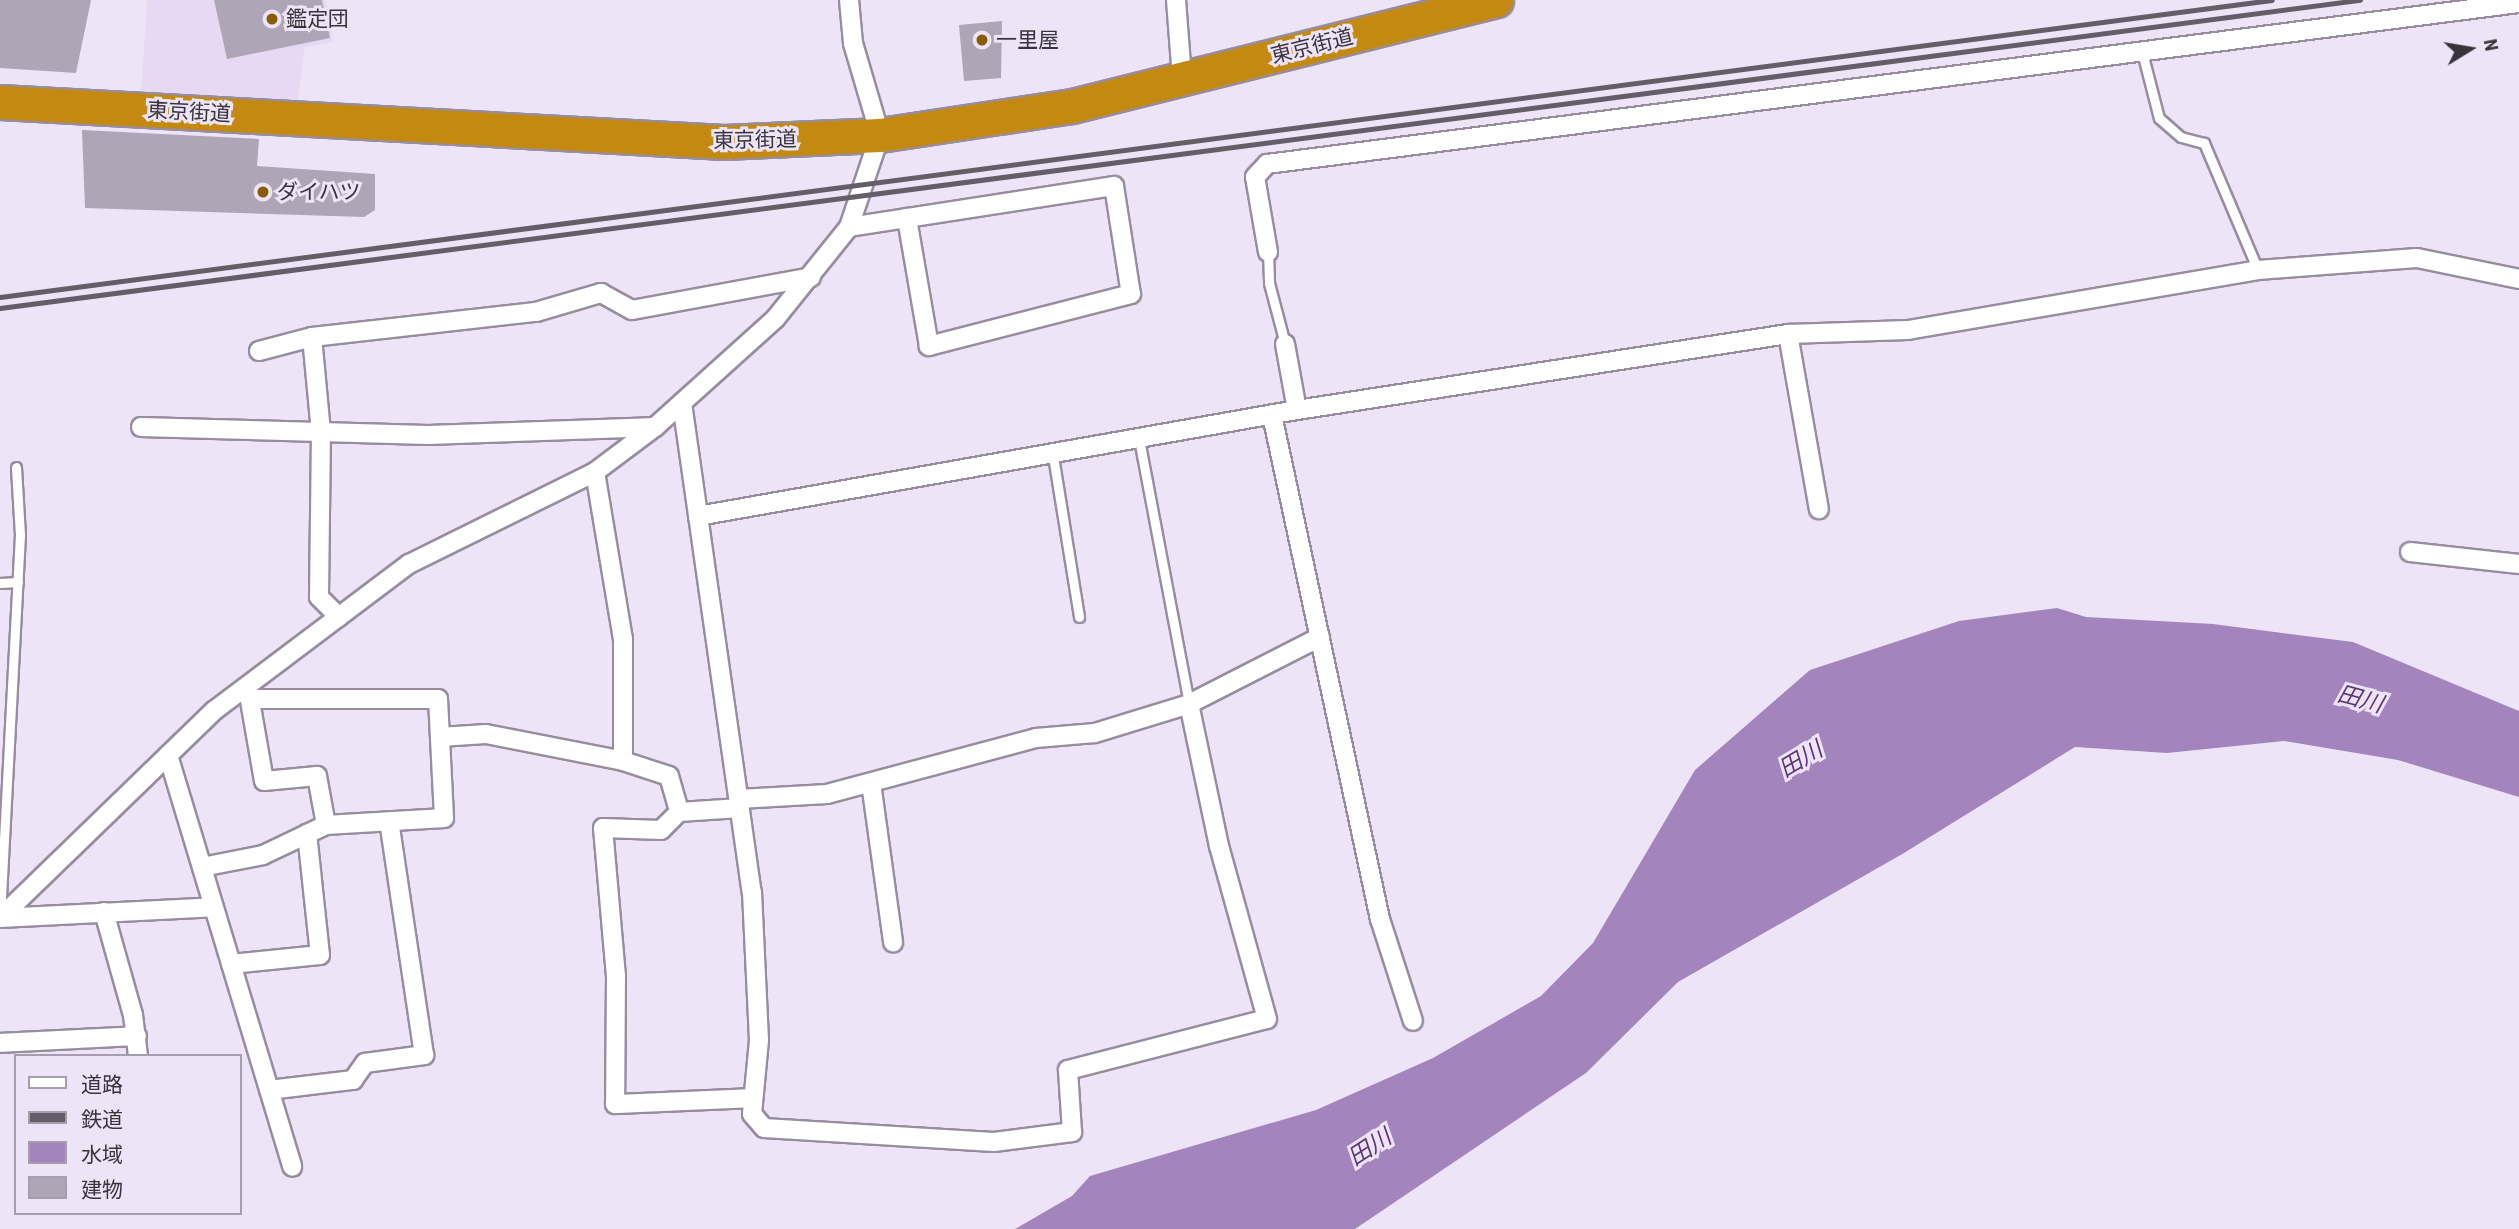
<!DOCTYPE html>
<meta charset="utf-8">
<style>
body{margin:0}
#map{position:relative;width:2519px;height:1229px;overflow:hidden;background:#eee4f7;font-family:"Roboto Condensed","Noto Sans JP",sans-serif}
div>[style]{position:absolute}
.built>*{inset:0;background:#e7d9f3}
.water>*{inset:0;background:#a484bd}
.building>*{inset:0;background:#aea5b6}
.roads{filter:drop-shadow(2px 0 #978d9f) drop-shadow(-2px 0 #978d9f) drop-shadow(0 2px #978d9f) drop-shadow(0 -2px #978d9f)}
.lane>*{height:9px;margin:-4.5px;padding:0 4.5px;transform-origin:4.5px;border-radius:4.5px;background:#fff}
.street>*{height:18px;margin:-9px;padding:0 9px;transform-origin:9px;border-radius:9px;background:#fff}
.highway>*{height:33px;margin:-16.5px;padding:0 16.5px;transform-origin:16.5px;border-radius:16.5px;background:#c48910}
.rail>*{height:5px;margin:-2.5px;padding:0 2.5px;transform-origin:2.5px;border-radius:2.5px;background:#645e68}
.dots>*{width:19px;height:19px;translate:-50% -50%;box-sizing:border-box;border:4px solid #eee4f7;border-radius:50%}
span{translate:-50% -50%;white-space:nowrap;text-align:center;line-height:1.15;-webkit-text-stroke:6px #eee4f7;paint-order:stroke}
.poi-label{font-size:21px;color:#38343b}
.left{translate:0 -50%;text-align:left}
.street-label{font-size:21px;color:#38343b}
.water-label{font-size:23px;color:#5e357b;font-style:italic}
.legend{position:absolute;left:14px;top:1054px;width:228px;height:161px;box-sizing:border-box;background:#eee4f7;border:2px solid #a59eac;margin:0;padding:9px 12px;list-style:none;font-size:21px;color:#38343b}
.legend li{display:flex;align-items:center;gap:14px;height:35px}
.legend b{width:35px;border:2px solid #a59eac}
.north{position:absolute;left:2435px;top:14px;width:70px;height:70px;-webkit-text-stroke:5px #eee4f7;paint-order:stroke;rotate:79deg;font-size:19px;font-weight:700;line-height:28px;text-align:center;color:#38343b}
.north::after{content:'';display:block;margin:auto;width:24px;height:32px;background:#38343b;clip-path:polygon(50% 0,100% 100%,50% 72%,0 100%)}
</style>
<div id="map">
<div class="built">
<div style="clip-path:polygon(147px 0,326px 0,333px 42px,305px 47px,297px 106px,141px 97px)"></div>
</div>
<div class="water">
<div style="clip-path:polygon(2057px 608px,2086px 617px,2213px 624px,2353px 642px,2519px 711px,2519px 797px,2398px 760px,2284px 741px,2167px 753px,2075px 747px,1904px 853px,1678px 982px,1586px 1073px,1355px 1229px,1015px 1229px,1072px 1196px,1090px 1176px,1316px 1110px,1433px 1058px,1541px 996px,1593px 943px,1695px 770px,1810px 670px,1959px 621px)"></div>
</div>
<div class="building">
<div style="clip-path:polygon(0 0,91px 0,76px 73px,0 68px)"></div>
<div style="clip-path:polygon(214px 0,322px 0,330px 38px,227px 59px)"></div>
<div style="clip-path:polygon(1002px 21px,1001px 78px,964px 81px,959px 25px)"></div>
<div style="clip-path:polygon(82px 130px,259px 139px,257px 166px,375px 174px,375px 210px,364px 217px,85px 208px)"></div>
</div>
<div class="roads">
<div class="lane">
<div style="left:2142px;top:52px;width:68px;rotate:75.6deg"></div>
<div style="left:2159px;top:118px;width:29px;rotate:41deg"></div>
<div style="left:2181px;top:137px;width:24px;rotate:15deg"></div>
<div style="left:2204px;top:143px;width:138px;rotate:67deg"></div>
<div style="left:1268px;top:252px;width:31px;rotate:88deg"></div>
<div style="left:1269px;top:283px;width:63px;rotate:75.3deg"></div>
<div style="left:1139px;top:439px;width:270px;rotate:79.3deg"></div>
<div style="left:1053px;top:456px;width:163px;rotate:80.8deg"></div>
<div style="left:0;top:583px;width:18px;rotate:-3deg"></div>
<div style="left:0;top:916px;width:382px;rotate:-87deg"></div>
<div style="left:20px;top:535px;width:68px;rotate:-93.4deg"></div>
</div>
<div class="street">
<div style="left:1176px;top:0;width:78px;rotate:85.6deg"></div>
<div style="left:849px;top:227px;width:268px;rotate:-8.8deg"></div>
<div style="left:1114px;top:186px;width:109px;rotate:81.1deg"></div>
<div style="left:1131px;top:294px;width:209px;rotate:165.6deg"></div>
<div style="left:929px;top:346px;width:130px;rotate:-99.8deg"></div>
<div style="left:1268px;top:252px;width:76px;rotate:-99.8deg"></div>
<div style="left:1255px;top:177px;width:18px;rotate:-47deg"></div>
<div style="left:1267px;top:164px;width:1262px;rotate:-7.33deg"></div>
<div style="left:1788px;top:334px;width:178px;rotate:80deg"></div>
<div style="left:312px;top:337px;width:95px;rotate:84.6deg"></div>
<div style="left:321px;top:432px;width:165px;rotate:90.7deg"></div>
<div style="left:319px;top:597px;width:28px;rotate:45deg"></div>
<div style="left:1285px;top:344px;width:67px;rotate:79.7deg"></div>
<div style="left:259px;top:351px;width:55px;rotate:-14.8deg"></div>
<div style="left:312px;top:337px;width:225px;rotate:-6.4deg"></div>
<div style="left:536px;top:312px;width:68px;rotate:-16.3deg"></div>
<div style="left:601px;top:293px;width:35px;rotate:29deg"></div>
<div style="left:632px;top:310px;width:182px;rotate:-10.4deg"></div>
<div style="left:682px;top:403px;width:494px;rotate:81.9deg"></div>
<div style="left:752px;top:892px;width:148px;rotate:87.3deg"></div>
<div style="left:759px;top:1040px;width:74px;rotate:95.4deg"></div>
<div style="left:752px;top:1114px;width:18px;rotate:49deg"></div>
<div style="left:764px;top:1128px;width:230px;rotate:3.5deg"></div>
<div style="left:994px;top:1142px;width:79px;rotate:-7.3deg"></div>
<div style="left:1072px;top:1132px;width:62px;rotate:-93.7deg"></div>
<div style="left:1068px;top:1070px;width:205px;rotate:-14.4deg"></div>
<div style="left:1267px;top:1019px;width:180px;rotate:-105.5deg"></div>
<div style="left:1219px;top:846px;width:145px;rotate:-101.9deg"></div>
<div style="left:1189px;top:704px;width:147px;rotate:-27.1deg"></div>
<div style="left:1272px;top:415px;width:515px;rotate:77.91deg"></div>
<div style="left:1380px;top:919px;width:107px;rotate:72.1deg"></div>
<div style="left:141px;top:427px;width:287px;rotate:1.6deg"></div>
<div style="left:428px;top:435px;width:227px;rotate:-2deg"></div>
<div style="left:595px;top:472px;width:169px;rotate:80.5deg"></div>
<div style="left:623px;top:639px;width:122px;rotate:90deg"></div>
<div style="left:698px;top:516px;width:608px;rotate:-10.04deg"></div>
<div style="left:1297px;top:410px;width:497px;rotate:-8.8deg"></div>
<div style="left:1788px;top:334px;width:120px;rotate:-1.9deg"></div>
<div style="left:1908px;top:330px;width:355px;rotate:-9.7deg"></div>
<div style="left:2258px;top:270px;width:159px;rotate:-4.3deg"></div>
<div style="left:2417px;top:258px;width:104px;rotate:11.6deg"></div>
<div style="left:2410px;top:552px;width:110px;rotate:6.3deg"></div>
<div style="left:250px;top:699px;width:188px"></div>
<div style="left:438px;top:699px;width:119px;rotate:87.1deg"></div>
<div style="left:444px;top:818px;width:118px;rotate:176.6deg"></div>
<div style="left:440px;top:737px;width:46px;rotate:-3.7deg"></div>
<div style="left:486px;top:734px;width:140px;rotate:11.1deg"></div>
<div style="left:623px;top:761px;width:48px;rotate:18.1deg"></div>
<div style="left:669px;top:776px;width:37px;rotate:74deg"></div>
<div style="left:168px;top:755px;width:430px;rotate:73.2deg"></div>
<div style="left:871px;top:783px;width:161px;rotate:82.1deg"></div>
<div style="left:739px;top:799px;width:88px;rotate:-3.3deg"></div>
<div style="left:827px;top:794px;width:216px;rotate:-15deg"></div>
<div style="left:1036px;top:738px;width:59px;rotate:-4.8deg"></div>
<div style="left:1095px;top:733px;width:98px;rotate:-17.1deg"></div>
<div style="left:740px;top:808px;width:61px;rotate:176.2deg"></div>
<div style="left:679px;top:812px;width:25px;rotate:135deg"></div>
<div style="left:661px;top:830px;width:58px;rotate:-178deg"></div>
<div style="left:603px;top:828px;width:149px;rotate:85deg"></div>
<div style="left:616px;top:976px;width:128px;rotate:90.4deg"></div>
<div style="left:615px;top:1104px;width:136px;rotate:-2.5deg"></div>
<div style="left:202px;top:867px;width:62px;rotate:-11.1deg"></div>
<div style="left:263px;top:855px;width:70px;rotate:-25.5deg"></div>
<div style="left:326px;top:825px;width:50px;rotate:-100.4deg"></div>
<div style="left:317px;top:776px;width:53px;rotate:174.6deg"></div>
<div style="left:264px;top:781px;width:93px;rotate:-99.9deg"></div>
<div style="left:104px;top:912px;width:107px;rotate:74.3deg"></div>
<div style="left:133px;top:1015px;width:41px;rotate:83deg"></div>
<div style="left:0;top:918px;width:299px;rotate:-44.1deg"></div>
<div style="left:215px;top:710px;width:243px;rotate:-37deg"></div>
<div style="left:409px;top:564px;width:208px;rotate:-26.3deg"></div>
<div style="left:595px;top:472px;width:75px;rotate:-36.9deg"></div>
<div style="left:655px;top:427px;width:161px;rotate:-42deg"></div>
<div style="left:775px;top:319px;width:118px;rotate:-51.2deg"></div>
<div style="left:849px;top:227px;width:97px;rotate:-71.4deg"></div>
<div style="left:880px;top:135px;width:96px;rotate:-106.4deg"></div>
<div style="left:853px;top:43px;width:43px;rotate:-95.3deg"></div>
<div style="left:0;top:918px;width:214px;rotate:-2.9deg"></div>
<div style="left:231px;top:964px;width:89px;rotate:-5.8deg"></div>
<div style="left:320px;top:955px;width:122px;rotate:-96.1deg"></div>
<div style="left:0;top:1043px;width:137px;rotate:-2.9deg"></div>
<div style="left:269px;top:1090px;width:85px;rotate:-6.8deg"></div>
<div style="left:353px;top:1080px;width:21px;rotate:-55deg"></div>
<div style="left:365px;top:1063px;width:60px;rotate:-7.7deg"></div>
<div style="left:424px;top:1055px;width:236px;rotate:-98.5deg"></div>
</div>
<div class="highway">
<div style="left:0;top:102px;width:725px;rotate:3.16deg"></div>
<div style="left:724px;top:142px;width:156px;rotate:-2.6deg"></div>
<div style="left:880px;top:135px;width:194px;rotate:-8.6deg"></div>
<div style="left:1072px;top:106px;width:437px;rotate:-14deg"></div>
</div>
</div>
<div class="rail">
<div style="left:0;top:297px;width:2291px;rotate:-7.45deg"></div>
<div style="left:0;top:308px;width:2380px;rotate:-7.44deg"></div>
</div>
<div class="dots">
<div style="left:272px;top:19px;background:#895d00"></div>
<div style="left:982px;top:40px;background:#895d00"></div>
<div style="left:263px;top:192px;background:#895d00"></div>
</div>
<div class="poi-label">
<span class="left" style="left:286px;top:19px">鑑定団</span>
<span class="left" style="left:996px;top:40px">一里屋</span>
<span class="left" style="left:277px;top:192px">ダイハツ</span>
</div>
<div class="street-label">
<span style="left:1312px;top:46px;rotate:-14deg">東京街道</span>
<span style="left:189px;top:112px;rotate:3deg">東京街道</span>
<span style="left:755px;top:140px;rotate:-1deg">東京街道</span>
</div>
<div class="water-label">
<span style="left:2360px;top:700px;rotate:15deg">田川</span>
<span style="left:1801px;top:760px;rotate:-31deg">田川</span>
<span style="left:1370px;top:1148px;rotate:-33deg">田川</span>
</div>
<ul class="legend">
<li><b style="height:9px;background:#fff"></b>道路</li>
<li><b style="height:9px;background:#645e68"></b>鉄道</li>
<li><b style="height:19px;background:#a484bd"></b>水域</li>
<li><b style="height:19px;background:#aea5b6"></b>建物</li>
</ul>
<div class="north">N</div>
</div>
